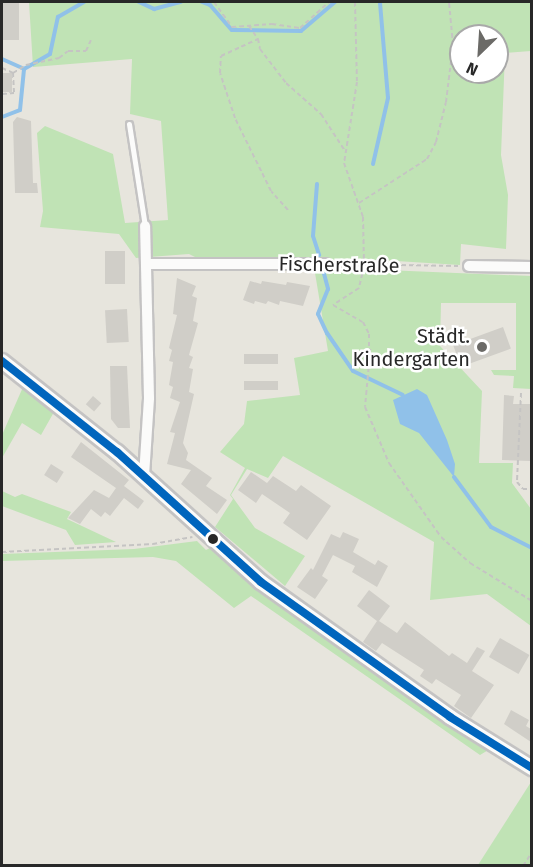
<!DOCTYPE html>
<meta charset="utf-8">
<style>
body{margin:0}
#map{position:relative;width:533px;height:867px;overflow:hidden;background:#e7e5dd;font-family:"Fira Sans",sans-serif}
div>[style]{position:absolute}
.green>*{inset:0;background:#c0e3b5}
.water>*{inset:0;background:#90c1e9}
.stream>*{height:4px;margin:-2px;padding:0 2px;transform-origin:2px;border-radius:2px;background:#90c1e9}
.building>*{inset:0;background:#d0cec8;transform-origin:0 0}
.path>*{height:2px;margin-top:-1px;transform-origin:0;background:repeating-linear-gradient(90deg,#c5c4c3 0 4.5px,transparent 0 7.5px)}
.roads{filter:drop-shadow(2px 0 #c4c3c3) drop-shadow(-2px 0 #c4c3c3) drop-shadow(0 2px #c4c3c3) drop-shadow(0 -2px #c4c3c3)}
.service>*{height:5px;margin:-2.5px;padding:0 2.5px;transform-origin:2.5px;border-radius:2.5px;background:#fbfbfa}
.minor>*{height:10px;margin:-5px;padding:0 5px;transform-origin:5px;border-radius:5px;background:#fbfbfa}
.tertiary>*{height:14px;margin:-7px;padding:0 7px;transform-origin:7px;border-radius:7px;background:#fbfbfa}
.bus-1>*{height:8px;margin:-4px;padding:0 4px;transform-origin:4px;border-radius:4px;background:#0065bd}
.dots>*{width:16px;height:16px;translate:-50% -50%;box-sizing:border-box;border:3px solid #fff;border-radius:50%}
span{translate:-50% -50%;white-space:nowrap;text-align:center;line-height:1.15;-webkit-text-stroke:5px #fff;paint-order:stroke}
.street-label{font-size:20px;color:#282828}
.poi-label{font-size:20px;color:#282828}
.right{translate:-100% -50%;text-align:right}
.frame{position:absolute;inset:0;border:3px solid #282828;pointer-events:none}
.north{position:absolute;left:449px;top:24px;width:60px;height:60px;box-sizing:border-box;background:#fff;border:2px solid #a9a9a9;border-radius:50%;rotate:205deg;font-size:16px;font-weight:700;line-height:24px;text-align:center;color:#282828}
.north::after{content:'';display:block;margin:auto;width:21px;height:27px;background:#6b6a67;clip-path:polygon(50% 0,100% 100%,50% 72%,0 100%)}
</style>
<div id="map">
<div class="green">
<div style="clip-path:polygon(evenodd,29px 2px,531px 2px,531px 51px,505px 53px,501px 155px,508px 195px,506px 249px,461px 244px,460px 265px,380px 260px,201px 260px,189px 254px,136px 258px,119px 234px,40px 227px,43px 211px,37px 133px,45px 126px,113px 154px,125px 223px,168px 220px,161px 121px,130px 114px,132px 59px,33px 67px,29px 2px,461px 36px,497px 36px,497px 72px,461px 72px,461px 36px)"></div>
<div style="clip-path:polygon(314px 267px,531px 276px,531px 389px,513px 388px,514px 376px,494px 375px,491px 370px,516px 370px,516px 303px,441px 303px,440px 346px,482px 391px,479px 463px,513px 463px,512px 483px,531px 509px,531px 626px,487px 594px,430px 600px,434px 542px,283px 456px,268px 478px,247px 469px,231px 495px,255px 528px,305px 556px,285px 586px,215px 527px,233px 499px,230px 495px,245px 468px,220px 452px,244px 424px,247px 401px,300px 395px,294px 358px,328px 351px)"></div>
<div style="clip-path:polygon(23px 387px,54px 412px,41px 435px,22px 423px,2px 458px,2px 435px)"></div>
<div style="clip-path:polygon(2px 491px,15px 497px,22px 494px,71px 512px,67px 519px,116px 542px,75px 545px,66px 530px,2px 506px)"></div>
<div style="clip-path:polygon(197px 541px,206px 550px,210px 548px,490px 749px,480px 755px,251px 596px,234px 608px,176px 561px,153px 557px,2px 561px,2px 554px,134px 549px)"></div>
<div style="clip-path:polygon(531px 782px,531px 865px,478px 865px)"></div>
</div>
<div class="water">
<div style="clip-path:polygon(417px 389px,427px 395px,447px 440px,455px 464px,454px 477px,419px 433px,400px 424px,393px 400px)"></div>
</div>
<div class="stream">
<div style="left:139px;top:2px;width:17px;rotate:25deg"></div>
<div style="left:154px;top:9px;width:28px;rotate:-15deg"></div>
<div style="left:202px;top:2px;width:9px;rotate:21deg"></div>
<div style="left:210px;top:5px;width:33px;rotate:49deg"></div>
<div style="left:232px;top:30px;width:69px;rotate:0.8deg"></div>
<div style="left:301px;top:31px;width:45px;rotate:-40.5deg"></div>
<div style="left:2px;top:59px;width:24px;rotate:24deg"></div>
<div style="left:2px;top:117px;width:19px;rotate:-21deg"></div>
<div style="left:20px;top:110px;width:41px;rotate:-84.4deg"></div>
<div style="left:24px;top:69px;width:30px;rotate:-30deg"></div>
<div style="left:50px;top:54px;width:38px;rotate:-78deg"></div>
<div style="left:58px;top:17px;width:30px;rotate:-30deg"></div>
<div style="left:373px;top:164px;width:68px;rotate:-77.2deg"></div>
<div style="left:388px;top:98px;width:96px;rotate:-94.8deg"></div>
<div style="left:317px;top:184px;width:52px;rotate:94.4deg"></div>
<div style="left:313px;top:236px;width:20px;rotate:72deg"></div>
<div style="left:323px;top:270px;width:20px;rotate:75deg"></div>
<div style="left:328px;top:289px;width:27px;rotate:112deg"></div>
<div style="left:318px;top:314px;width:21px;rotate:65deg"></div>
<div style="left:327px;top:333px;width:46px;rotate:55.6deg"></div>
<div style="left:353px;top:371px;width:55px;rotate:25.6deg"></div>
<div style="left:454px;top:477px;width:62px;rotate:53.5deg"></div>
<div style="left:491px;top:527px;width:46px;rotate:27.1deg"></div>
</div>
<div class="building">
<div style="left:2px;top:2px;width:17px;height:38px"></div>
<div style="left:12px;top:73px;width:19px;height:10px;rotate:90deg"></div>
<div style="clip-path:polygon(17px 117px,31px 121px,33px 183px,37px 183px,38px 193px,15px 193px,13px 122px)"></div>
<div style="left:105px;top:251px;width:20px;height:33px"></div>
<div style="clip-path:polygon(177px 278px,196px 286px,192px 296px,197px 298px,193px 321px,198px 323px,189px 355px,193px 357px,189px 368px,193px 369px,189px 392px,194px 394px,183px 443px,188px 453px,186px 460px,212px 478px,206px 486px,227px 500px,217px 514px,181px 484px,191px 470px,167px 464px,175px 433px,170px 432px,180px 402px,170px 398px,173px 387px,169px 385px,173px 362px,169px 361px,172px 350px,169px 348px,177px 315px,173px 314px)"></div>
<div style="clip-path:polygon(250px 281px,261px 284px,262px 281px,286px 285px,287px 282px,310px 286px,303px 306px,280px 301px,279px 305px,268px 301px,266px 304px,255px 301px,254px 304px,243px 300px)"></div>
<div style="left:127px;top:309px;width:33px;height:22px;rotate:87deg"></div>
<div style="left:503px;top:327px;width:23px;height:53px;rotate:70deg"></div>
<div style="left:244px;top:354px;width:34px;height:10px"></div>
<div style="clip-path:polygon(110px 366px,127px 366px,130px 428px,118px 428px,111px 419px)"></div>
<div style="left:244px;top:381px;width:34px;height:9px"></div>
<div style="clip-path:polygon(504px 395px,514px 396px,513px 404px,531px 404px,531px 461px,502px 460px)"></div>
<div style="left:93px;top:396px;width:11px;height:11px;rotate:41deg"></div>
<div style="clip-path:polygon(81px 442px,129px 480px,124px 486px,144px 501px,138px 509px,124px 498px,110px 516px,105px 512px,101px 517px,91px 509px,80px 524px,68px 518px,94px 490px,109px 498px,116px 488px,71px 457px)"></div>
<div style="left:51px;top:464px;width:15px;height:13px;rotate:32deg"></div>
<div style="clip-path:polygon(251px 472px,267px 483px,273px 476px,296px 491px,301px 485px,331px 506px,307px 540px,283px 523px,290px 513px,262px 494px,256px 503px,238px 490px)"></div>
<div style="clip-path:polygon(343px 532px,359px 539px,353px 552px,375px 565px,378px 560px,388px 566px,377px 587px,352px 572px,355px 566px,333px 555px,322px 576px,328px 580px,315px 599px,297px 587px,311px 568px,313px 570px,331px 534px,340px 538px)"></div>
<div style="clip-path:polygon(369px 590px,390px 606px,379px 621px,397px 633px,405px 622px,449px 656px,452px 653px,467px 663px,477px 647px,485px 651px,472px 671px,494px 685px,471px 718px,454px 706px,461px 695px,436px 679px,432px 684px,420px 676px,424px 670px,382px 643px,376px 651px,363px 642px,377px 621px,357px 606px)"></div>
<div style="left:500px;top:638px;width:34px;height:22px;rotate:30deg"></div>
<div style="clip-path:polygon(511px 710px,529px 720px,526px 726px,531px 729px,531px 742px,504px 724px)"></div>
</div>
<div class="path">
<div style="left:214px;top:2px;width:31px;rotate:54deg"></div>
<div style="left:232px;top:27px;width:40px;rotate:-4.3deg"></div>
<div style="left:272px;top:24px;width:28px;rotate:8deg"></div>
<div style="left:300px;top:28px;width:39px;rotate:-42deg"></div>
<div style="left:355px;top:2px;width:80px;rotate:88.6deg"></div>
<div style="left:357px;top:82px;width:82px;rotate:99.1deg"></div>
<div style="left:344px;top:163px;width:57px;rotate:70.6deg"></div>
<div style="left:363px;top:217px;width:49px;rotate:88.8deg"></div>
<div style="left:364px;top:266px;width:23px;rotate:103deg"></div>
<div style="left:359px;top:288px;width:31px;rotate:147deg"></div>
<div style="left:333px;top:305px;width:34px;rotate:30deg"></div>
<div style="left:363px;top:322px;width:13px;rotate:63deg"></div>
<div style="left:369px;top:334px;width:19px;rotate:90deg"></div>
<div style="left:369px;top:353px;width:6px;rotate:-72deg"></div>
<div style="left:249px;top:26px;width:16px;rotate:55deg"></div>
<div style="left:2px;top:68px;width:12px;rotate:24deg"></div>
<div style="left:13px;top:73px;width:20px;rotate:87deg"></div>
<div style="left:14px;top:93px;width:12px;rotate:175deg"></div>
<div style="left:13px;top:73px;width:15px;rotate:-32deg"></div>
<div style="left:26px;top:65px;width:34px;rotate:-12deg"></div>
<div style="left:59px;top:58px;width:11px;rotate:-38deg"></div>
<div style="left:68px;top:51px;width:18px"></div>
<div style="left:86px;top:51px;width:12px;rotate:-66deg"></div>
<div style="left:359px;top:203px;width:81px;rotate:-32.9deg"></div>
<div style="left:427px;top:159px;width:19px;rotate:-62deg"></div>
<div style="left:436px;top:142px;width:41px;rotate:-76deg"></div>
<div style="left:446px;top:102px;width:57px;rotate:-83deg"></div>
<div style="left:453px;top:45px;width:43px;rotate:-95.3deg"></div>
<div style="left:288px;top:210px;width:25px;rotate:-132deg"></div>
<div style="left:271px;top:191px;width:81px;rotate:-116.3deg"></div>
<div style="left:235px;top:118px;width:47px;rotate:-108.4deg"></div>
<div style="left:220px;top:73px;width:17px;rotate:-87deg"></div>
<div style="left:221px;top:56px;width:41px;rotate:-24.7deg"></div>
<div style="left:258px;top:39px;width:10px;rotate:79deg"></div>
<div style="left:260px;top:49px;width:43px;rotate:52.6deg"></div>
<div style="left:286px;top:83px;width:47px;rotate:41.5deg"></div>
<div style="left:321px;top:114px;width:44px;rotate:57deg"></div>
<div style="left:334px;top:264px;width:126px;rotate:0.9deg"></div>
<div style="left:370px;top:353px;width:54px;rotate:95.3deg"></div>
<div style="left:365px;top:407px;width:61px;rotate:66.8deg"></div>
<div style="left:389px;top:463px;width:90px;rotate:54.9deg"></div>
<div style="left:441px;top:537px;width:39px;rotate:42deg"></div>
<div style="left:470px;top:563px;width:73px;rotate:31.5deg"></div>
<div style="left:521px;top:393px;width:89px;rotate:92.6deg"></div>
<div style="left:517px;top:482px;width:9px;rotate:49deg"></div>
<div style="left:523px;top:489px;width:9px"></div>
<div style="left:2px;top:552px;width:151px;rotate:-3deg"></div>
<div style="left:153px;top:544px;width:40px;rotate:-10deg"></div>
<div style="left:523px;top:866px;width:17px;rotate:-57deg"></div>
</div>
<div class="roads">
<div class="service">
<div style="left:129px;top:124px;width:103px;rotate:81.1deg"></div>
</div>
<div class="minor">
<div style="left:146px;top:264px;width:179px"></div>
<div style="left:469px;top:266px;width:63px;rotate:0.9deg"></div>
<div style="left:144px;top:476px;width:78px;rotate:-86.3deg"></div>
<div style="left:149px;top:398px;width:172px;rotate:-91.3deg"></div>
</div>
<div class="tertiary">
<div style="left:2px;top:361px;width:147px;rotate:38.4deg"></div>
<div style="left:117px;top:452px;width:194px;rotate:42.1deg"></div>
<div style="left:261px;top:582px;width:232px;rotate:35.5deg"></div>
<div style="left:450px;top:717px;width:97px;rotate:31.9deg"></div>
</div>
</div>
<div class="bus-1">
<div style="left:2px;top:361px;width:147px;rotate:38.4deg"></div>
<div style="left:117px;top:452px;width:194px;rotate:42.1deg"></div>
<div style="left:261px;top:582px;width:232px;rotate:35.5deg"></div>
<div style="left:450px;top:717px;width:97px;rotate:31.9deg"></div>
</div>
<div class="dots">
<div style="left:482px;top:347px;background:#6b6a67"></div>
<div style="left:213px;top:539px;background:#282828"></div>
</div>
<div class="street-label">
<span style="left:339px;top:265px;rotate:1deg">Fischerstraße</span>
</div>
<div class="poi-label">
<span class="right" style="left:470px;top:348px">Städt.<br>Kindergarten</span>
</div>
<div class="frame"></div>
<div class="north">N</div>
</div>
